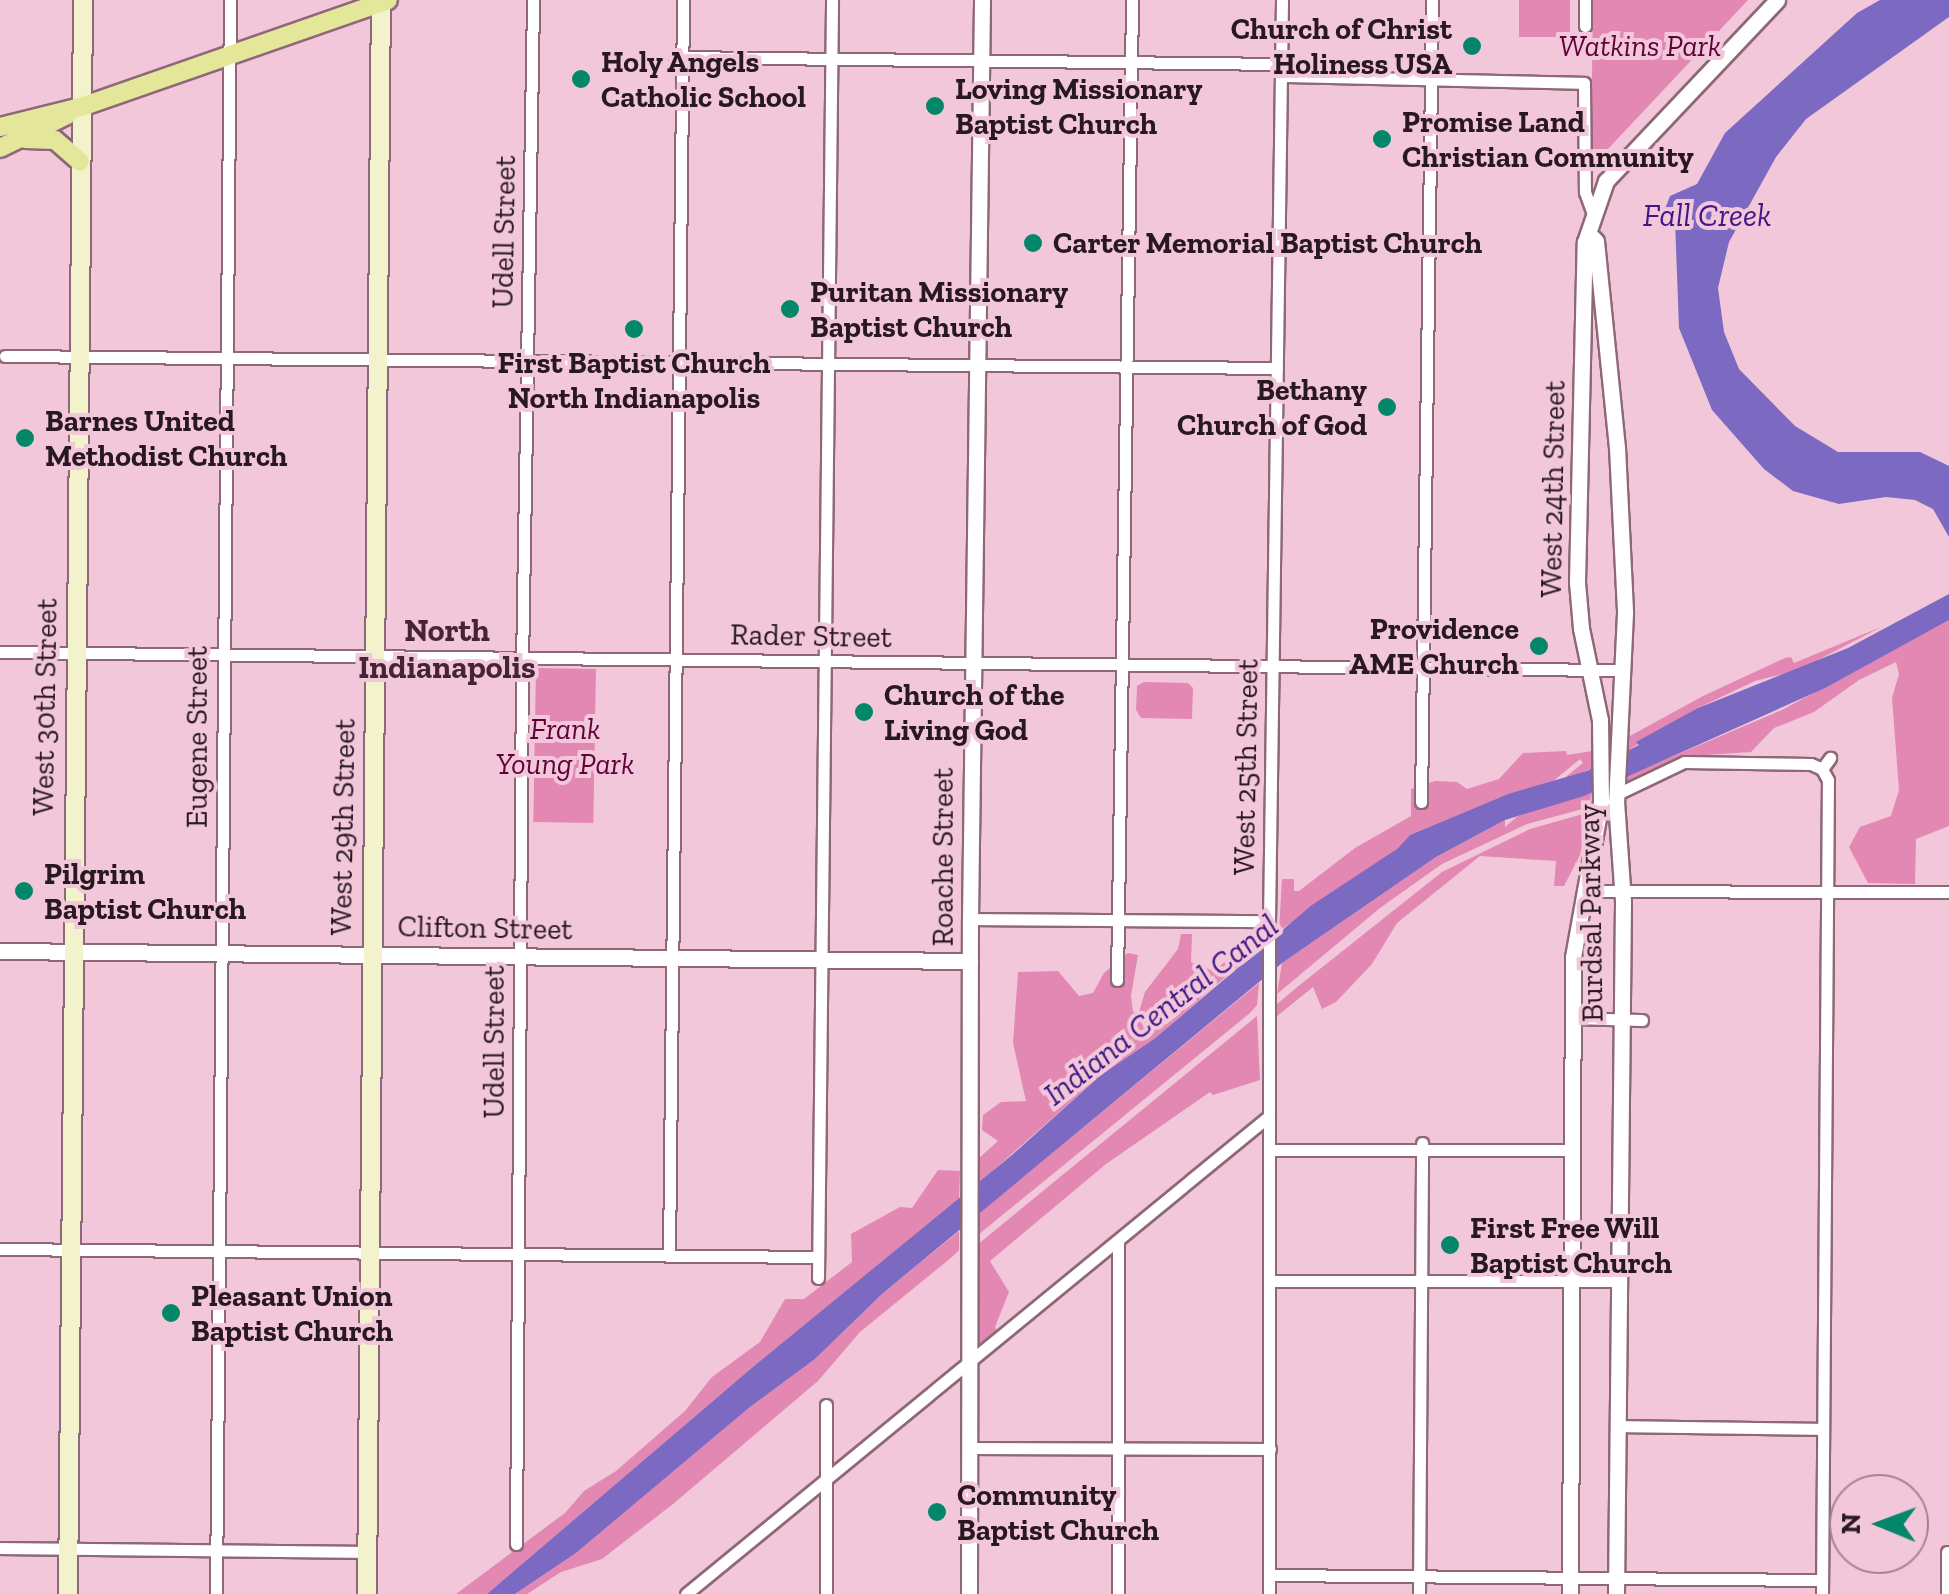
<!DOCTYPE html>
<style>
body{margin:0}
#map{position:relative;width:1949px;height:1594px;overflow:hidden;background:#f3c7da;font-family:"Zilla Slab",serif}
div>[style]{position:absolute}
.green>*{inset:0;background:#e288b2;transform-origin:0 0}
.water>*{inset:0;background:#7b69c2}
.roads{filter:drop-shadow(2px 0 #8e6778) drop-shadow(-2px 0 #8e6778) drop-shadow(0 2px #8e6778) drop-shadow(0 -2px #8e6778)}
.minor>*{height:11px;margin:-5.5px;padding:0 5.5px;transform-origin:5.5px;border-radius:5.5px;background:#fff}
.tertiary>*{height:15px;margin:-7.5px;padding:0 7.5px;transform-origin:7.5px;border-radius:7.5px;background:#fff}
.secondary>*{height:18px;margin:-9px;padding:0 9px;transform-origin:9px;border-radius:9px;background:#f2f3cd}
.primary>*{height:18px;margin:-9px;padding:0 9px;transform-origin:9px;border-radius:9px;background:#e4e69a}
.dots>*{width:28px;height:28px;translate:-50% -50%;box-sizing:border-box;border:5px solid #f3c7da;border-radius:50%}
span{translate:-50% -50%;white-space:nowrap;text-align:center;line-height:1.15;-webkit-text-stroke:8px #f3c7da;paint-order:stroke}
.poi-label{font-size:30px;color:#28181f;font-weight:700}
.right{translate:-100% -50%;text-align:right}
.left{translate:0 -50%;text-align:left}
.park-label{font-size:30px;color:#5f023b;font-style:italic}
.street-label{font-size:30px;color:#28181f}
.water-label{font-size:32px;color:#3e1985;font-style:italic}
.neighbourhood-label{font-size:32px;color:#452434;font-weight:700}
.north{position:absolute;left:1829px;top:1474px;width:100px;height:100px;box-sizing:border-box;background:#f3c7da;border:2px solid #a2818f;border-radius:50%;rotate:271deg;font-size:28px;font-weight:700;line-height:40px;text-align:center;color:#28181f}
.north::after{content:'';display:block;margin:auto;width:35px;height:45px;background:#038669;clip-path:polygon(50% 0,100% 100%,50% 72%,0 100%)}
</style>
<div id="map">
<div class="green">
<div style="left:1519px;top:0;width:51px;height:37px"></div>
<div style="clip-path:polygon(1593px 0,1748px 0,1607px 150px,1600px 151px,1591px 151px)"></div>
<div style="clip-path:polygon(1949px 620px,1949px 826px,1916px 839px,1915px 884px,1868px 883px,1849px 847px,1860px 827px,1891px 816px,1899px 790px,1892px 698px,1899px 674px,1896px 662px,1859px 680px,1814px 712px,1774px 728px,1751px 752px,1691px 756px,1628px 783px,1627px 776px,1782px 710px)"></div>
<div style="clip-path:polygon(1881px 627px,1799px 670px,1755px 681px,1698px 708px,1627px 751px,1628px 737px,1703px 696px,1785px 658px,1791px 657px,1794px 663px)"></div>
<div style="left:536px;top:668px;width:60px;height:154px;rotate:1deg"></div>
<div style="clip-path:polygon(1144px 682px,1188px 683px,1193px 688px,1192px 719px,1141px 718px,1136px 710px,1137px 686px)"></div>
<div style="clip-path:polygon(1566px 751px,1567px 755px,1592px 751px,1591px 769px,1562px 780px,1583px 763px,1580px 759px,1551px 783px,1508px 794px,1410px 835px,1397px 849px,1279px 931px,1282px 879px,1294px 879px,1294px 891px,1299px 891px,1355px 848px,1411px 816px,1411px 789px,1435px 781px,1457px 782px,1467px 789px,1499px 779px,1523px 753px)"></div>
<div style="clip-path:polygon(1591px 793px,1590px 807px,1527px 824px,1442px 864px,1380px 908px,1277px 994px,1282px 963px,1436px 857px,1505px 820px,1505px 827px,1518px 816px)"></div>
<div style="clip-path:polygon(1583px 814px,1589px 814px,1580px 855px,1564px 886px,1554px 886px,1556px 861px,1480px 856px,1397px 923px,1372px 964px,1336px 1002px,1322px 1009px,1313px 987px,1276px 1017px,1277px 1004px,1296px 988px,1442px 872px,1530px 829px)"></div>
<div style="clip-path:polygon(1181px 934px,1192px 934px,1191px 962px,1213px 971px,1251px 942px,1259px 948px,1154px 1039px,1101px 1075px,979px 1183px,978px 1159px,998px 1141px,982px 1130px,983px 1115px,1001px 1102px,1026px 1101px,1013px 1043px,1018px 972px,1058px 971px,1079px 996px,1093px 993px,1104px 973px,1128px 953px,1138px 955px,1131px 996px,1133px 1012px,1139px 1012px,1145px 992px,1178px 949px)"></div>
<div style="clip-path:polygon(1259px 983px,1257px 1005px,1250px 1013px,978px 1235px,978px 1214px)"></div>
<div style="clip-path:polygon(1257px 1016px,1260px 1080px,1213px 1095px,1210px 1092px,1106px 1164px,990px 1261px,1009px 1292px,995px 1327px,998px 1333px,978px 1344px,977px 1245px)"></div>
<div style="clip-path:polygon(938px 1170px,960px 1171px,959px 1199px,754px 1366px,487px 1594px,456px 1594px,565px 1513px,584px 1491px,616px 1471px,685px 1411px,712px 1377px,760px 1342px,785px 1299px,804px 1299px,852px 1262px,851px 1234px,900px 1207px,912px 1208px)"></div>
<div style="clip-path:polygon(959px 1231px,959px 1250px,952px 1257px,860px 1332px,818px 1381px,673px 1504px,602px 1559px,561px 1572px,527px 1594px,515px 1594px,576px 1553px,750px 1407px,815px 1359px,882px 1294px)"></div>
</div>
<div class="water">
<div style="clip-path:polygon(1880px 0,1949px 0,1949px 17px,1806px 119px,1776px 157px,1729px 242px,1718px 288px,1724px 332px,1739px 369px,1795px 426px,1838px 452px,1920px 452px,1949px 466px,1949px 537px,1933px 509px,1915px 500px,1886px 497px,1839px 504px,1793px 491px,1764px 469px,1712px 410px,1679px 328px,1675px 220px,1665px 209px,1670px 196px,1697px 184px,1725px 133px,1857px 13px)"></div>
<div style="clip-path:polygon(1949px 594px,1949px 620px,1825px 688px,1584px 796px,1505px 820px,1436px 857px,1282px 963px,882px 1294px,815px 1359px,750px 1407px,576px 1553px,515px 1594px,487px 1594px,754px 1366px,1012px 1155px,1101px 1075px,1154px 1039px,1312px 905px,1397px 849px,1410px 835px,1508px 794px,1587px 771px,1639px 745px,1636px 742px,1698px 708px,1848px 648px)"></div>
</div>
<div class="roads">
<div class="minor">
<div style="left:1585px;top:26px;width:26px;rotate:-90deg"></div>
<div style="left:675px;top:57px;width:606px;rotate:0.66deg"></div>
<div style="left:1281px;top:76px;width:303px;rotate:1.3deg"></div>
<div style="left:1584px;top:83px;width:109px;rotate:89.5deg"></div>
<div style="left:1585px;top:192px;width:20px;rotate:70deg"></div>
<div style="left:5px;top:356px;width:1272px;rotate:0.54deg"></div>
<div style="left:0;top:652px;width:1621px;rotate:0.64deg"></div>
<div style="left:1617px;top:794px;width:74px;rotate:-25.5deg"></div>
<div style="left:1684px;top:762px;width:127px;rotate:0.9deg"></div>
<div style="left:1811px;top:764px;width:12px;rotate:24deg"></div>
<div style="left:1421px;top:802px;width:802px;rotate:-89.21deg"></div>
<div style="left:1583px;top:891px;width:366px;rotate:0.2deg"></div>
<div style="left:970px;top:919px;width:299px;rotate:0.4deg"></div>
<div style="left:1117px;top:980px;width:980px;rotate:-89.12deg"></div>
<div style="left:1573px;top:1018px;width:69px;rotate:1.7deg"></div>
<div style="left:1269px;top:1150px;width:304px"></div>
<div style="left:0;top:1249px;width:818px;rotate:0.56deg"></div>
<div style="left:669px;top:1255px;width:1255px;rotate:-89.36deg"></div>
<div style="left:818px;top:1278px;width:1278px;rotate:-89.37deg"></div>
<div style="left:1270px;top:1281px;width:348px"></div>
<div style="left:826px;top:1405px;width:189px;rotate:90deg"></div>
<div style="left:1617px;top:1426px;width:206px;rotate:0.8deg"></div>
<div style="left:969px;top:1448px;width:301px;rotate:0.2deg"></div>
<div style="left:516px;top:1544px;width:879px;rotate:-89.61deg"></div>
<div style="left:522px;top:665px;width:665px;rotate:-89.05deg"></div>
<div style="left:0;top:1548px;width:367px;rotate:0.6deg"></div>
<div style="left:1269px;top:1575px;width:553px;rotate:0.52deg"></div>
<div style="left:216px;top:1594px;width:1594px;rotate:-89.5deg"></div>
<div style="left:686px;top:1594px;width:754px;rotate:-39.35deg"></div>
<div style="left:1118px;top:1594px;width:353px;rotate:-90deg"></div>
<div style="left:1269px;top:1594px;width:673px;rotate:-90deg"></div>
<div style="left:1269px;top:921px;width:921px;rotate:-89.19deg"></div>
<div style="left:1419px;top:1594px;width:451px;rotate:-89.6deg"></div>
<div style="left:1822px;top:1594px;width:814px;rotate:-89.58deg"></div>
<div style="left:1828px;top:780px;width:13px;rotate:-119deg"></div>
<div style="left:1822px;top:769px;width:14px;rotate:-54deg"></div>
<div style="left:1947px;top:1594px;width:42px;rotate:-90deg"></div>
</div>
<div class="tertiary">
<div style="left:1590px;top:235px;width:8px;rotate:45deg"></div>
<div style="left:1596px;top:241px;width:207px;rotate:84.2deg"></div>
<div style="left:1617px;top:447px;width:166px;rotate:87.2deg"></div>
<div style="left:1625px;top:613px;width:188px;rotate:92.7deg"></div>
<div style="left:1616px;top:801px;width:101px;rotate:86deg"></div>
<div style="left:1623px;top:902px;width:692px;rotate:90.58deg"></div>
<div style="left:0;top:951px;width:970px;rotate:0.59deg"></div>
<div style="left:969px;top:1594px;width:675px;rotate:-89.92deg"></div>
<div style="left:970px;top:919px;width:919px;rotate:-89.25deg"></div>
<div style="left:1570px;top:1594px;width:637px;rotate:-89.73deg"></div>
<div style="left:1573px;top:957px;width:158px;rotate:-79.8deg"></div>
<div style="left:1601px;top:802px;width:82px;rotate:-90.7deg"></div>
<div style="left:1600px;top:720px;width:94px;rotate:-101.7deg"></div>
<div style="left:1581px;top:628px;width:46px;rotate:-95deg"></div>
<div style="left:1577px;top:582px;width:340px;rotate:-88.7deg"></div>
<div style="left:1585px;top:242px;width:65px;rotate:-71deg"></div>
<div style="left:1606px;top:181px;width:249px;rotate:-46.6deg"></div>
</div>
<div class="secondary">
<div style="left:68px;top:1594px;width:1594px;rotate:-89.46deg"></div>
<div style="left:367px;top:1594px;width:1594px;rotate:-89.5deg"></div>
</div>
<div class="primary">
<div style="left:0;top:127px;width:83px;rotate:-13.9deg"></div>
<div style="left:81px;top:107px;width:325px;rotate:-19.2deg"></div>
<div style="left:25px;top:139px;width:30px;rotate:2deg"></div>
<div style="left:55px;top:140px;width:33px;rotate:41deg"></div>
<div style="left:0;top:148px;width:75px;rotate:-26.2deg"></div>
</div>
</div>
<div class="dots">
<div style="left:1472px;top:46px;background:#038669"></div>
<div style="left:581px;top:79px;background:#038669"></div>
<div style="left:935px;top:106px;background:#038669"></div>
<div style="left:1382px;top:139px;background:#038669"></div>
<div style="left:1033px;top:243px;background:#038669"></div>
<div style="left:790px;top:309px;background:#038669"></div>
<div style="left:634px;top:329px;background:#038669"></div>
<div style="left:1387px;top:407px;background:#038669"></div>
<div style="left:25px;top:438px;background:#038669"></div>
<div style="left:1539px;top:646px;background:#038669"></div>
<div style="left:864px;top:712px;background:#038669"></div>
<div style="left:24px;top:891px;background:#038669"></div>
<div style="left:1450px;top:1245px;background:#038669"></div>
<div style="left:171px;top:1313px;background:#038669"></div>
<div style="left:937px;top:1512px;background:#038669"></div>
</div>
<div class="poi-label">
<span class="right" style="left:1452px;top:46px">Church of Christ<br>Holiness USA</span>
<span class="left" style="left:601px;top:79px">Holy Angels<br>Catholic School</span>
<span class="left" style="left:955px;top:106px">Loving Missionary<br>Baptist Church</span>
<span class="left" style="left:1402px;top:139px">Promise Land<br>Christian Community</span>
<span class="left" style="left:1053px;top:243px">Carter Memorial Baptist Church</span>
<span class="left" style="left:810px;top:309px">Puritan Missionary<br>Baptist Church</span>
<span style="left:634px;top:380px">First Baptist Church<br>North Indianapolis</span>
<span class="right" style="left:1367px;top:407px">Bethany<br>Church of God</span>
<span class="left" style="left:45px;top:438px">Barnes United<br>Methodist Church</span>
<span class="right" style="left:1519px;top:646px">Providence<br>AME Church</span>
<span class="left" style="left:884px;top:712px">Church of the<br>Living God</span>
<span class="left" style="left:44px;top:891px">Pilgrim<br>Baptist Church</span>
<span class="left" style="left:1470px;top:1245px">First Free Will<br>Baptist Church</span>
<span class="left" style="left:191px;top:1313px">Pleasant Union<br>Baptist Church</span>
<span class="left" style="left:957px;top:1512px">Community<br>Baptist Church</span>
</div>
<div class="park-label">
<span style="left:1640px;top:46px">Watkins Park</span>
<span style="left:565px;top:746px">Frank<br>Young Park</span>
</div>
<div class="street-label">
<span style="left:504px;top:232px;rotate:-89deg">Udell Street</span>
<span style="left:1553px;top:489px;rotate:-89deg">West 24th Street</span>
<span style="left:811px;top:636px;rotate:1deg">Rader Street</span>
<span style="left:45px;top:707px;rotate:-89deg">West 30th Street</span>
<span style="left:197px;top:737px;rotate:-90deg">Eugene Street</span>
<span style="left:1246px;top:767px;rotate:-89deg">West 25th Street</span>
<span style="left:343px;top:827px;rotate:-89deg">West 29th Street</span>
<span style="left:943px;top:857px;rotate:-90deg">Roache Street</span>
<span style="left:1591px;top:913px;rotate:-91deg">Burdsal Parkway</span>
<span style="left:485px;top:928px;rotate:1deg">Clifton Street</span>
<span style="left:494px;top:1042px;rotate:-90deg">Udell Street</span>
</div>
<div class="water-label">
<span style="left:1707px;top:215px">Fall Creek</span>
<span style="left:1161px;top:1010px;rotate:-38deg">Indiana Central Canal</span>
</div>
<div class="neighbourhood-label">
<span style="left:447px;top:649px">North<br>Indianapolis</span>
</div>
<div class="north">N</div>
</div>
